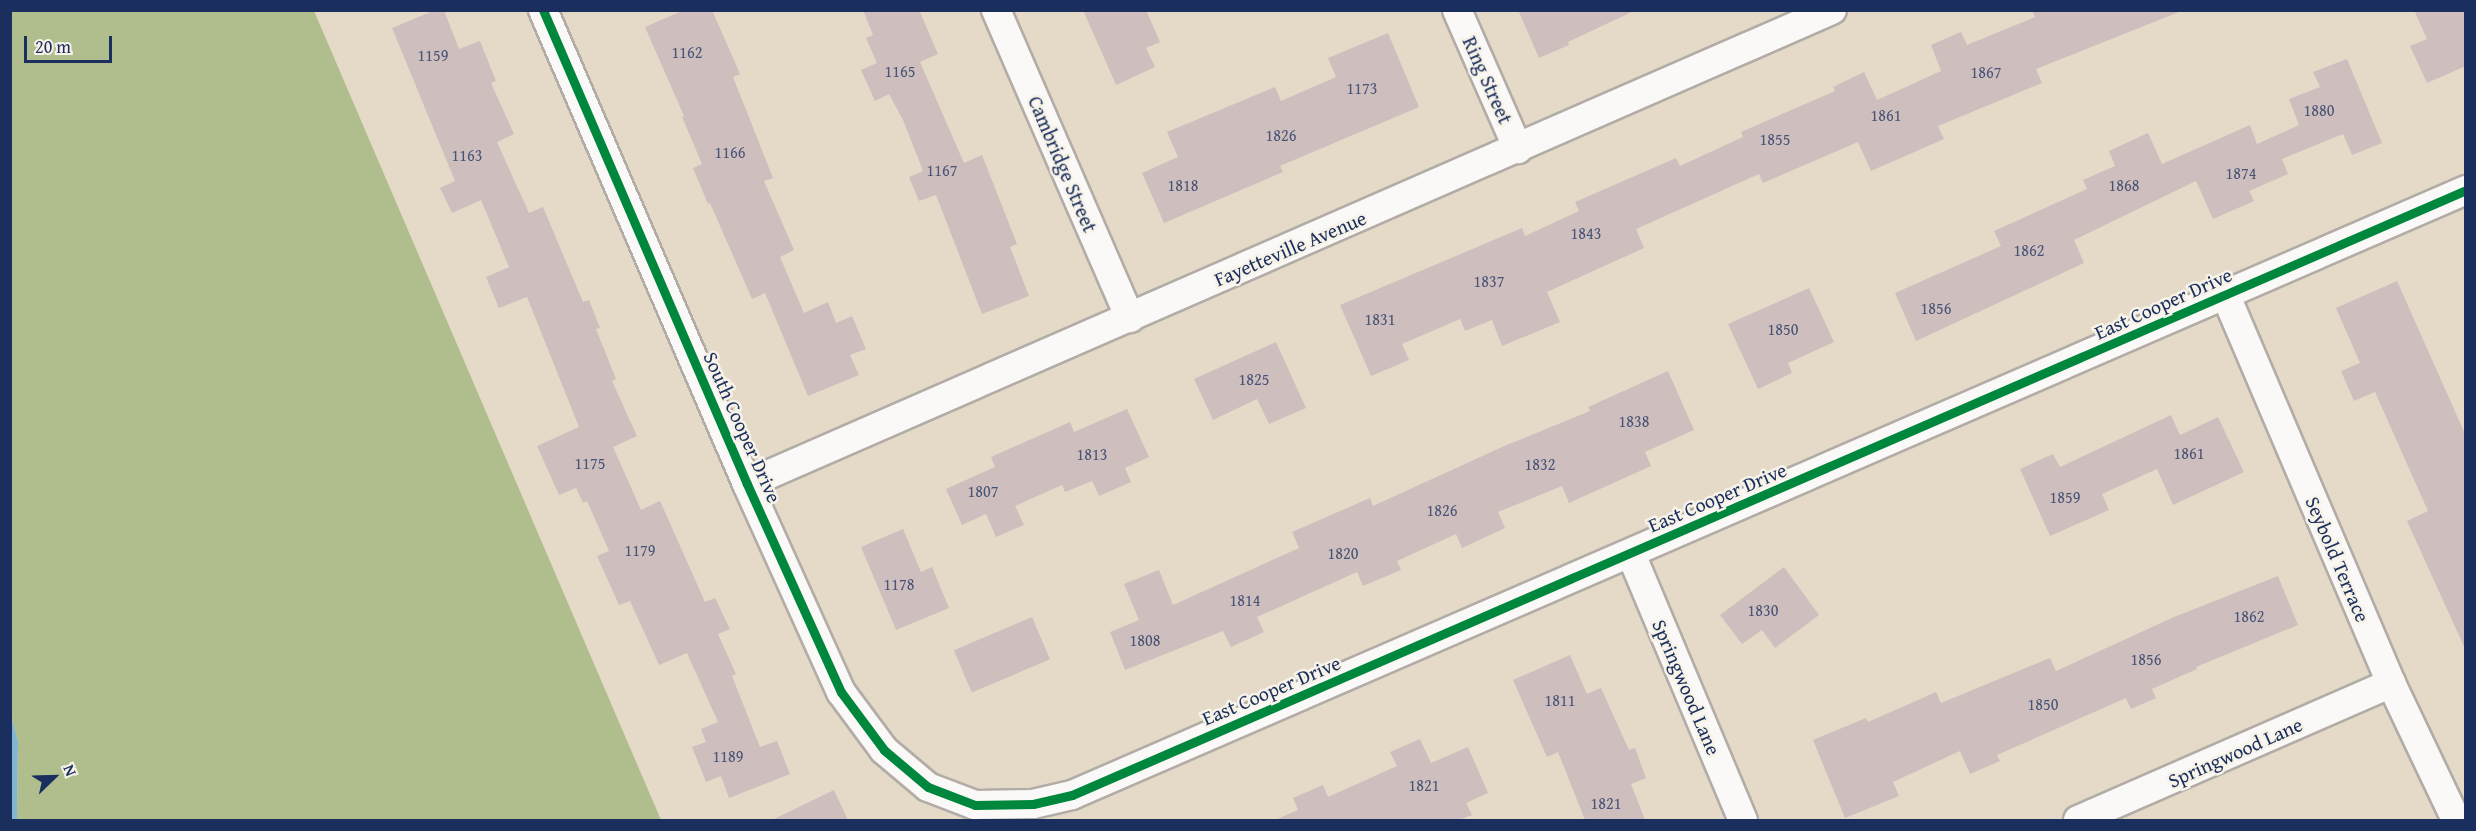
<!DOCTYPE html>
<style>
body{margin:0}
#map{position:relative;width:2476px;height:831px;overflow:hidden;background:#e5d9c8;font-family:"Gentium Book Plus",serif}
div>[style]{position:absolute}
.forest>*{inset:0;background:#b0bd8c}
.water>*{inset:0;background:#85b6d0}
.building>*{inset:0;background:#cebfbe;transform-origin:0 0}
.roads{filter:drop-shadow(2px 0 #b2aca6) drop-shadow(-2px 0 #b2aca6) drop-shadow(0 2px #b2aca6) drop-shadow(0 -2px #b2aca6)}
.minor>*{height:28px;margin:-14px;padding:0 14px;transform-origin:14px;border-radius:14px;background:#fbf9f7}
.cycleway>*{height:9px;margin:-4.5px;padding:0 4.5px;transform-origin:4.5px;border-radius:4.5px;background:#00873e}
span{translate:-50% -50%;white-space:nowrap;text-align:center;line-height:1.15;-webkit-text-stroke:5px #f7f3e8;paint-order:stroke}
.number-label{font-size:16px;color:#485376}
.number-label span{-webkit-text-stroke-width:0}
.street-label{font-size:20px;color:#1b2f5e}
.frame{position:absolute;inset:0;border:12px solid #1b2f5e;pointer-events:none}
.north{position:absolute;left:24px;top:747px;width:60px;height:60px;-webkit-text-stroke:4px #f7f3e8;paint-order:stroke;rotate:67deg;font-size:16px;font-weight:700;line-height:24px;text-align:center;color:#1b2f5e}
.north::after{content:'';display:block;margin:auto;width:21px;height:27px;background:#1b2f5e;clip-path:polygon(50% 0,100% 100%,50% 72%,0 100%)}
.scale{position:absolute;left:24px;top:36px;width:88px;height:27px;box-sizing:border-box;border:3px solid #1b2f5e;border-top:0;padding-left:8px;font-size:18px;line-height:21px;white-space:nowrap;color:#1b2f5e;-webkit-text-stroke:4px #f7f3e8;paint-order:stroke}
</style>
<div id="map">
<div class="forest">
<div style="clip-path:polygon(11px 11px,314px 11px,661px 820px,17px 820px,18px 741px,11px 715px)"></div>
</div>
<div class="water">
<div style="clip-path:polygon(11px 715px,18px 741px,17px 820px,11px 820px)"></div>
</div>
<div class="building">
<div style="clip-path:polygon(435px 10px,444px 10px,459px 49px,480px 41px,496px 81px,491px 83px,514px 134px,497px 142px,529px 213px,543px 207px,583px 302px,589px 300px,600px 328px,596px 329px,616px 379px,612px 381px,637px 436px,613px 447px,641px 510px,660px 501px,705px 602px,715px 598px,730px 629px,718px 634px,736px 674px,732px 676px,760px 747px,777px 741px,790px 774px,729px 798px,721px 776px,706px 782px,692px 747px,706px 742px,701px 729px,718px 722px,687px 653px,659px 665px,630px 601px,619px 605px,597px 556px,609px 551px,587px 501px,583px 503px,576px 488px,559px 495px,537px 446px,579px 427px,527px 297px,499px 308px,486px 277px,509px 267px,481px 200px,452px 213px,440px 188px,455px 181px,392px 28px)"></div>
<div style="clip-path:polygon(684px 10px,712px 10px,740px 74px,733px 77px,773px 178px,764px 181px,794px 250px,780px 257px,804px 313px,828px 302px,836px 323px,852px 316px,866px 349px,850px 355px,859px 375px,808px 396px,765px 293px,752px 299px,710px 203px,708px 204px,693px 168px,702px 164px,682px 117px,684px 116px,645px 27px)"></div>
<div style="clip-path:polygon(863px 10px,919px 10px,938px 54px,920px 62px,964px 163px,982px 155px,1017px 244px,1010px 247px,1029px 296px,982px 314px,936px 195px,919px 201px,909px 177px,923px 171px,903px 120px,889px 94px,875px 101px,861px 70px,877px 63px,866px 38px,873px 35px)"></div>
<div style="clip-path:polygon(1083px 10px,1146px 10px,1160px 42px,1146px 48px,1155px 67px,1116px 85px)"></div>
<div style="clip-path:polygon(1518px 10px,1636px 10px,1568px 42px,1569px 45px,1539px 58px)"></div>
<div style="clip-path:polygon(2032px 10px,2179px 12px,2036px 69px,2042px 83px,1938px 126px,1944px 139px,1871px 171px,1858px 142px,1763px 183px,1759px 174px,1636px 229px,1644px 248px,1547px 292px,1560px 322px,1502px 346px,1492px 320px,1465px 331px,1460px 319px,1402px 344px,1409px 360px,1371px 376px,1340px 305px,1522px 228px,1525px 236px,1579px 211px,1575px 202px,1676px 158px,1680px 166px,1743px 137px,1741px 132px,1835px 91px,1833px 87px,1864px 72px,1877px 100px,1941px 71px,1931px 45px,1961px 32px,1967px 45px,2035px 17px)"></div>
<div style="clip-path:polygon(2414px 10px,2466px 10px,2466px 66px,2427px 83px,2410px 46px,2427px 39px)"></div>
<div style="clip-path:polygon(1388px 33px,1419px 107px,1280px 166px,1283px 172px,1164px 223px,1142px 173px,1178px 157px,1167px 132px,1275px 87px,1281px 101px,1336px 77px,1328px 58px)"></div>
<div style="clip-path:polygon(2347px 59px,2382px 143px,2352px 155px,2343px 134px,2282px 159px,2288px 174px,2249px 191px,2254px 201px,2213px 219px,2196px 181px,2074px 240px,2084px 263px,1916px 341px,1895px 293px,2001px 246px,1994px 231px,2087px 189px,2083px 180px,2115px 166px,2109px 151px,2148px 133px,2162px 164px,2250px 125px,2257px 144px,2299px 125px,2289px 99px,2320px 87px,2313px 72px)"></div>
<div style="clip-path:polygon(2397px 281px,2466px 436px,2466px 651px,2407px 521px,2428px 511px,2375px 392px,2354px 401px,2341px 371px,2360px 363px,2336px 308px)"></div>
<div style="clip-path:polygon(1809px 288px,1834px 342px,1788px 363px,1792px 373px,1758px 389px,1728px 324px)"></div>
<div style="clip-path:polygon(1276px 342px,1306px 408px,1269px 424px,1257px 399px,1213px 420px,1194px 379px)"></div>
<div style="clip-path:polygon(1668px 371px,1694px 430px,1645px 452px,1651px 466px,1569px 503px,1562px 486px,1498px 512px,1505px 528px,1462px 548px,1456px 534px,1397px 561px,1401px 570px,1363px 586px,1357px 572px,1257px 617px,1264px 632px,1231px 647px,1223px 631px,1125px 670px,1110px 632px,1139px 620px,1124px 584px,1159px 570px,1173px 605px,1299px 548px,1292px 532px,1370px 498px,1373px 506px,1502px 447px,1590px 411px,1588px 407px)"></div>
<div style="clip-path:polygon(1127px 409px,1149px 457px,1125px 468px,1131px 482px,1099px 496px,1092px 481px,1065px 492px,1062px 485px,1015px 506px,1024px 525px,996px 537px,986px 514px,962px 525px,946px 489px,995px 467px,991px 457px,1070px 422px,1074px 432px)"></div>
<div style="clip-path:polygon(2171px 415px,2180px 435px,2218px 417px,2244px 472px,2173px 505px,2157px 469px,2102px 494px,2109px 510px,2050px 536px,2020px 469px,2053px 454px,2060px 467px)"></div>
<div style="clip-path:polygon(903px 529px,921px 572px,932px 567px,949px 608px,896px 630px,861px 547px)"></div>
<div style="clip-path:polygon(1784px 567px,1819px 615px,1775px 648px,1762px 630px,1742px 644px,1720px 615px)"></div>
<div style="clip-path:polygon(2278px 576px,2298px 625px,2196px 667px,2197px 669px,2152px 689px,2156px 698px,2131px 709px,2126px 698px,1997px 755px,2000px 761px,1970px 774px,1960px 751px,1893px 782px,1899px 796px,1845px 818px,1813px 740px,1866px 718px,1868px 722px,1936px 692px,1941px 703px,2050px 658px,2056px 671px,2174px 617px)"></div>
<div style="left:1032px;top:617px;width:46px;height:85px;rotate:67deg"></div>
<div style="clip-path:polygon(1570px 655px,1587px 694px,1601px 688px,1629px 750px,1635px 748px,1646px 778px,1631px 784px,1645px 820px,1585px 820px,1558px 752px,1547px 757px,1513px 680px)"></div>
<div style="clip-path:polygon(1420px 739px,1431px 763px,1468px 747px,1488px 793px,1466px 803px,1472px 815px,1459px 820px,1275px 820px,1298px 810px,1293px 798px,1323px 785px,1328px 797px,1397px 766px,1390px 752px)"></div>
<div style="clip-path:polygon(834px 790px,848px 820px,772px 820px)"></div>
</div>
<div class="roads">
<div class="minor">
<div style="left:543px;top:10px;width:516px;rotate:66.71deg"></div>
<div style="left:747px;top:484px;width:228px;rotate:65.7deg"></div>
<div style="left:841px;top:692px;width:72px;rotate:53.4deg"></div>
<div style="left:884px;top:750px;width:57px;rotate:40.1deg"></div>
<div style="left:928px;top:787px;width:50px;rotate:21deg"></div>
<div style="left:975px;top:805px;width:58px;rotate:-1deg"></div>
<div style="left:1033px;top:804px;width:40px;rotate:-13deg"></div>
<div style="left:1072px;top:795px;width:1520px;rotate:-23.46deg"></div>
<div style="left:996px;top:10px;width:336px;rotate:66.5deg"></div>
<div style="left:1457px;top:10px;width:152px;rotate:66.3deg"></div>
<div style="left:2226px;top:296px;width:421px;rotate:66.9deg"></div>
<div style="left:2391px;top:683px;width:152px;rotate:64.6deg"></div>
<div style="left:747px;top:484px;width:1184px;rotate:-23.6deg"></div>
<div style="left:1631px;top:554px;width:289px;rotate:67.2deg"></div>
<div style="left:2078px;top:820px;width:342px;rotate:-23.6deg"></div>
</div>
</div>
<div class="cycleway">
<div style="left:543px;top:10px;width:516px;rotate:66.71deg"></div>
<div style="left:747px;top:484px;width:228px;rotate:65.7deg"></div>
<div style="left:841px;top:692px;width:72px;rotate:53.4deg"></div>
<div style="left:884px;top:750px;width:57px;rotate:40.1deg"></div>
<div style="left:928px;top:787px;width:50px;rotate:21deg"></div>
<div style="left:975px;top:805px;width:58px;rotate:-1deg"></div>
<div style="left:1033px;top:804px;width:40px;rotate:-13deg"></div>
<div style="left:1072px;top:795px;width:1520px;rotate:-23.46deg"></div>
</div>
<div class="number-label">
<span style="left:687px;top:52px">1162</span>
<span style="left:433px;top:55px">1159</span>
<span style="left:900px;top:71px">1165</span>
<span style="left:1986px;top:72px">1867</span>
<span style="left:1362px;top:88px">1173</span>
<span style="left:2319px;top:110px">1880</span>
<span style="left:1886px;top:115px">1861</span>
<span style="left:1281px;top:135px">1826</span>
<span style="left:1775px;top:139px">1855</span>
<span style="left:730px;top:152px">1166</span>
<span style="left:467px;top:155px">1163</span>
<span style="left:942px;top:170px">1167</span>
<span style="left:2241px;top:173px">1874</span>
<span style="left:1183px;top:185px">1818</span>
<span style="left:2124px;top:185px">1868</span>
<span style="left:1586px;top:233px">1843</span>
<span style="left:2029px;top:250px">1862</span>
<span style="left:1489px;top:281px">1837</span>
<span style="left:1936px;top:308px">1856</span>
<span style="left:1380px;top:319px">1831</span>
<span style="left:1783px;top:329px">1850</span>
<span style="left:1254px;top:379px">1825</span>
<span style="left:1634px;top:421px">1838</span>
<span style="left:2189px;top:453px">1861</span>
<span style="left:1092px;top:454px">1813</span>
<span style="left:590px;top:463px">1175</span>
<span style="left:1540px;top:464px">1832</span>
<span style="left:983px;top:491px">1807</span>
<span style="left:2065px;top:497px">1859</span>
<span style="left:1442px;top:510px">1826</span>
<span style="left:640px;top:550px">1179</span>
<span style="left:1343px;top:553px">1820</span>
<span style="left:899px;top:584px">1178</span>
<span style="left:1245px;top:600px">1814</span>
<span style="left:1763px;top:610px">1830</span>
<span style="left:2249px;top:616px">1862</span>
<span style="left:1145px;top:640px">1808</span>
<span style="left:2146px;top:659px">1856</span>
<span style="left:1560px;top:700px">1811</span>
<span style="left:2043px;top:704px">1850</span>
<span style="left:728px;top:756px">1189</span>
<span style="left:1424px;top:785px">1821</span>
<span style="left:1606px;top:803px">1821</span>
</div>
<div class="street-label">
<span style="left:1488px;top:80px;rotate:66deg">Ring Street</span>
<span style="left:1063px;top:164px;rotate:67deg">Cambridge Street</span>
<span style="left:1290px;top:248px;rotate:-23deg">Fayetteville Avenue</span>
<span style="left:2163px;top:303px;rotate:-24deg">East Cooper Drive</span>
<span style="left:743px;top:427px;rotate:66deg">South Cooper Drive</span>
<span style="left:1717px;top:497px;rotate:-23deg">East Cooper Drive</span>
<span style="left:2338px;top:559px;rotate:67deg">Seybold Terrace</span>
<span style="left:1687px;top:687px;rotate:67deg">Springwood Lane</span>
<span style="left:1271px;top:690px;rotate:-23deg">East Cooper Drive</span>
<span style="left:2235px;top:752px;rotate:-24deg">Springwood Lane</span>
</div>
<div class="frame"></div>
<div class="north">N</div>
<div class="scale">20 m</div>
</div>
